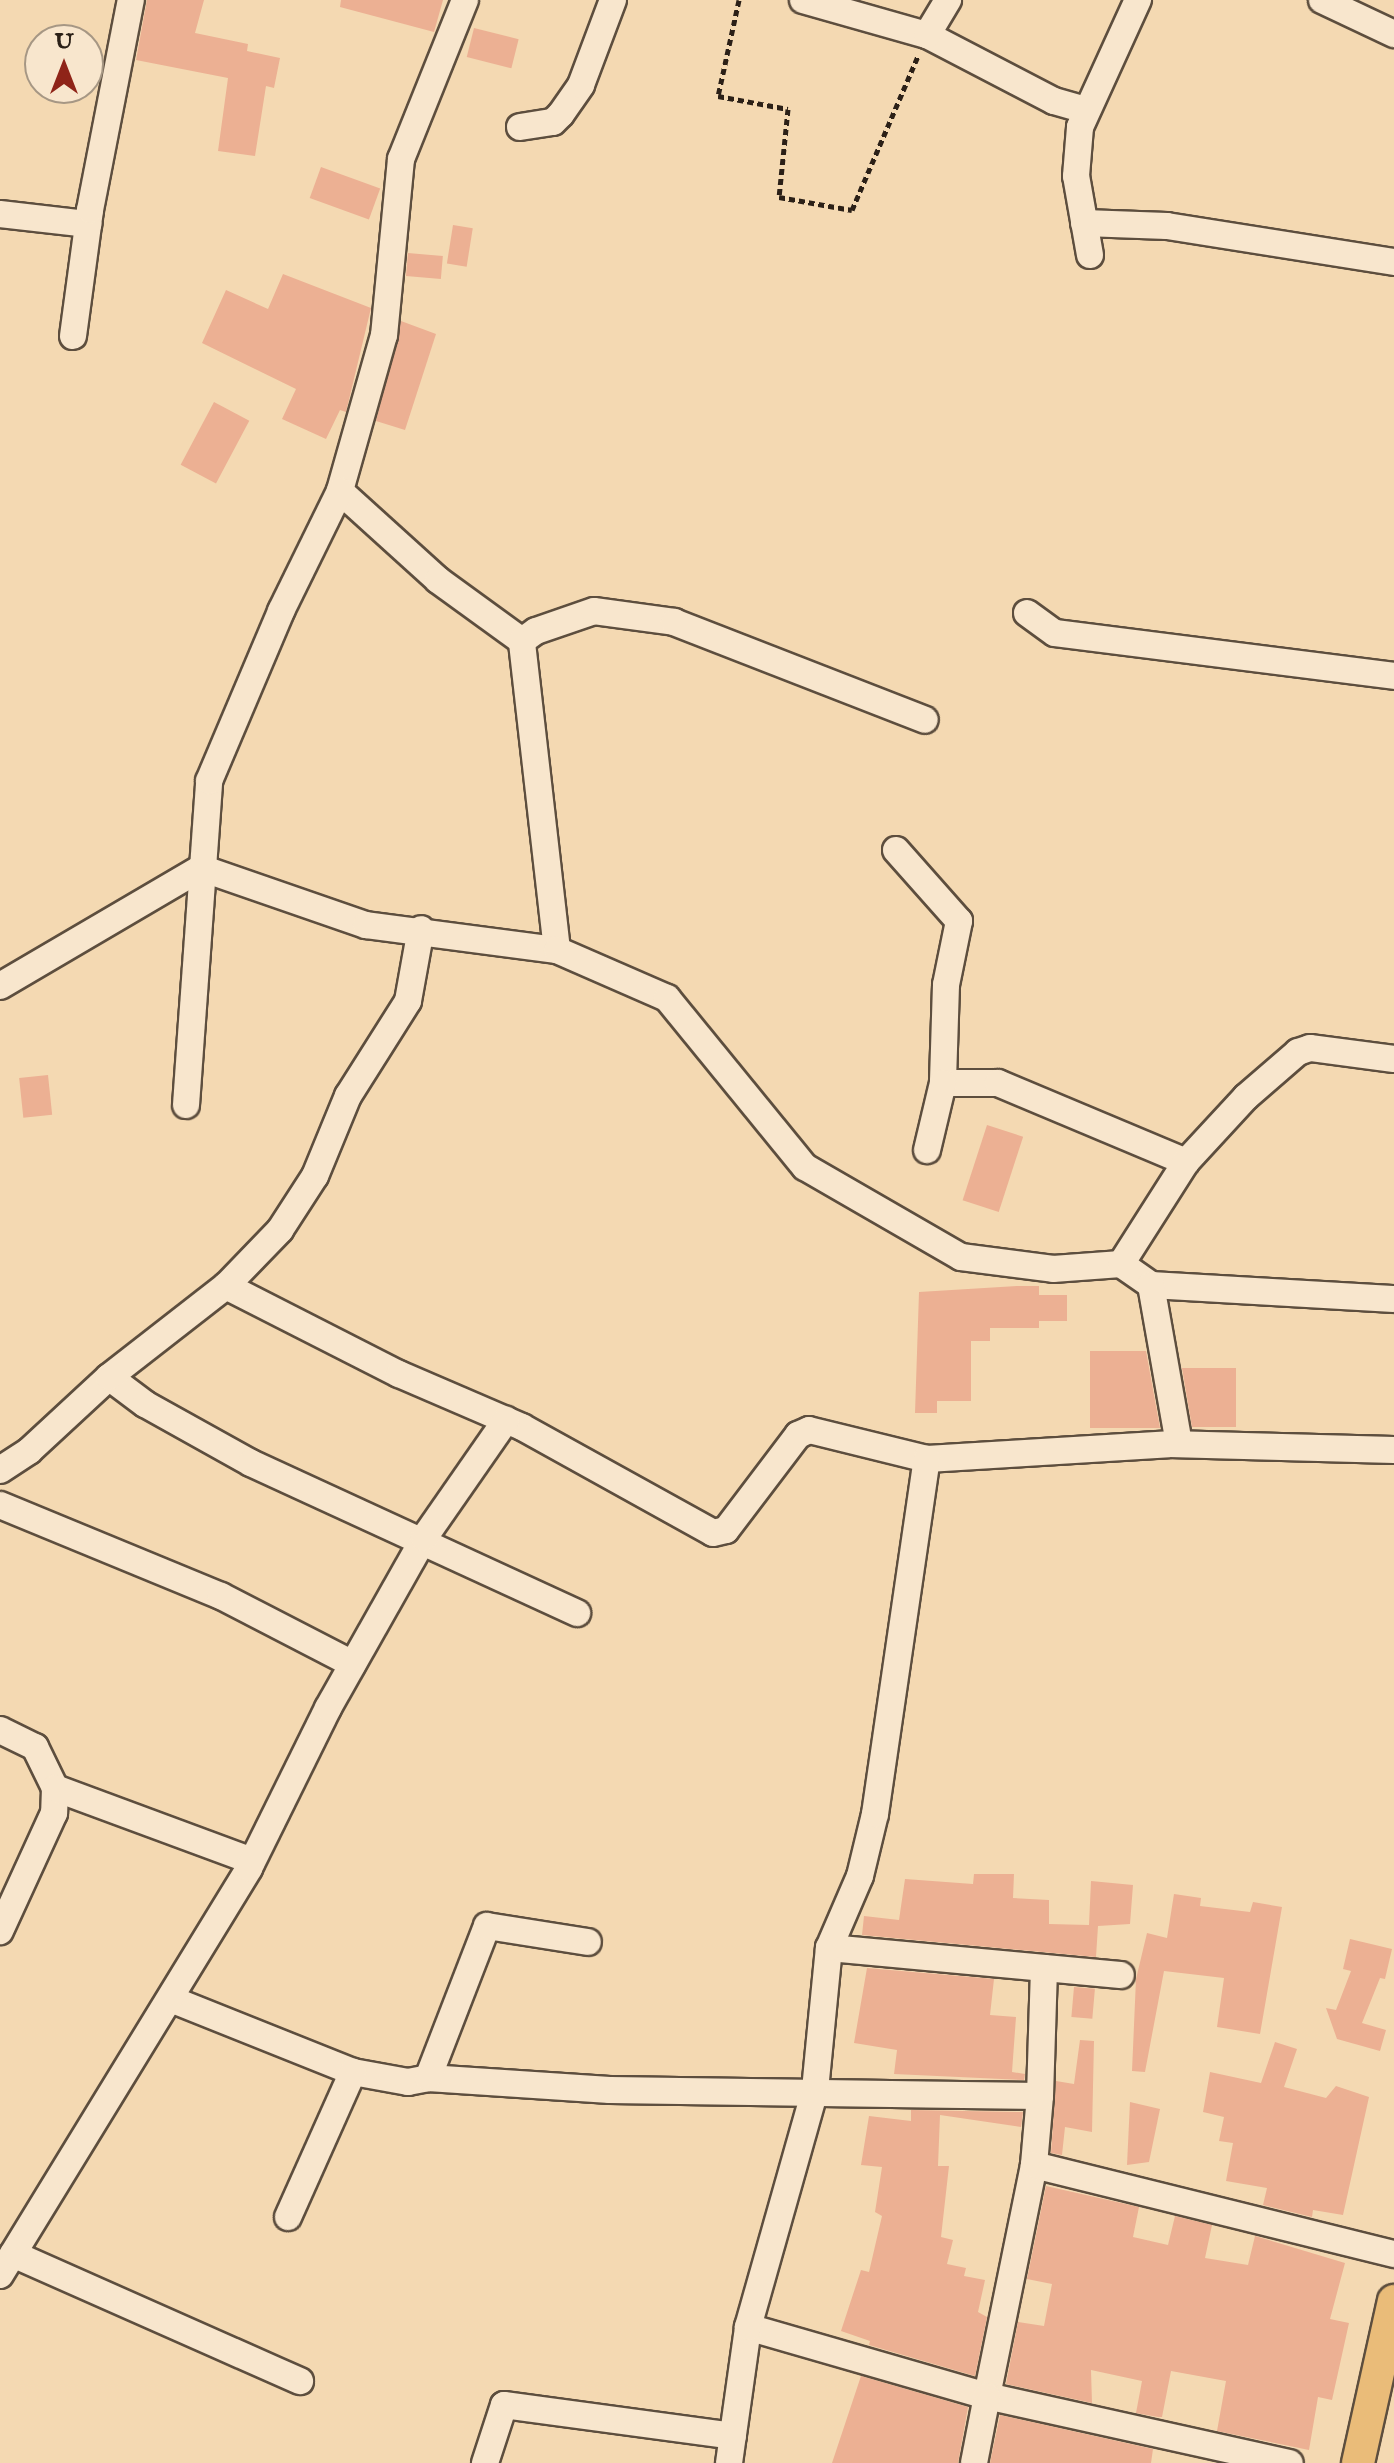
<!DOCTYPE html>
<style>
body{margin:0}
#map{position:relative;width:1394px;height:2463px;overflow:hidden;background:#f4d9b2;font-family:"IM FELL English",serif}
div>[style]{position:absolute}
.building>*{inset:0;background:#ecb093;transform-origin:0 0}
.path>*{height:5px;margin-top:-2.5px;transform-origin:0;background:repeating-linear-gradient(90deg,#2b2017 0 6px,transparent 0 10px)}
.roads{filter:drop-shadow(2px 0 #5d4e3e) drop-shadow(-2px 0 #5d4e3e) drop-shadow(0 2px #5d4e3e) drop-shadow(0 -2px #5d4e3e)}
.minor>*{height:26px;margin:-13px;padding:0 13px;transform-origin:13px;border-radius:13px;background:#f8e6cd}
.major>*{height:32px;margin:-16px;padding:0 16px;transform-origin:16px;border-radius:16px;background:#eabc79}
span{translate:-50% -50%;white-space:nowrap;text-align:center;line-height:1.15;-webkit-text-stroke:7px #f8e6cd;paint-order:stroke}
.north{position:absolute;left:24px;top:24px;width:80px;height:80px;box-sizing:border-box;background:#f8e6cd;border:2px solid #a69784;border-radius:50%;rotate:0deg;font-size:22px;font-weight:700;line-height:32px;text-align:center;color:#2b2017}
.north::after{content:'';display:block;margin:auto;width:28px;height:36px;background:#8f2418;clip-path:polygon(50% 0,100% 100%,50% 72%,0 100%)}
</style>
<div id="map">
<div class="building">
<div style="clip-path:polygon(147px 0,204px 0,195px 33px,248px 44px,247px 51px,280px 58px,274px 88px,266px 86px,255px 156px,218px 151px,228px 78px,136px 60px)"></div>
<div style="clip-path:polygon(341px 0,443px 0,434px 32px,340px 7px)"></div>
<div style="left:474px;top:28px;width:46px;height:30px;rotate:14deg"></div>
<div style="left:321px;top:167px;width:63px;height:33px;rotate:20deg"></div>
<div style="left:453px;top:225px;width:20px;height:39px;rotate:9deg"></div>
<div style="left:408px;top:253px;width:35px;height:23px;rotate:5deg"></div>
<div style="clip-path:polygon(283px 274px,371px 308px,346px 412px,340px 410px,326px 439px,282px 419px,296px 389px,202px 343px,226px 290px,268px 309px)"></div>
<div style="clip-path:polygon(401px 321px,436px 334px,405px 430px,376px 421px)"></div>
<div style="left:214px;top:402px;width:40px;height:71px;rotate:28deg"></div>
<div style="left:48px;top:1075px;width:40px;height:29px;rotate:84deg"></div>
<div style="left:987px;top:1125px;width:38px;height:79px;rotate:18deg"></div>
<div style="clip-path:polygon(1017px 1286px,1039px 1286px,1039px 1295px,1067px 1295px,1067px 1321px,1039px 1321px,1039px 1328px,990px 1328px,990px 1341px,971px 1341px,971px 1401px,937px 1401px,937px 1413px,915px 1413px,919px 1292px)"></div>
<div style="clip-path:polygon(1090px 1351px,1146px 1351px,1160px 1428px,1090px 1428px)"></div>
<div style="clip-path:polygon(1182px 1368px,1236px 1368px,1236px 1427px,1192px 1427px)"></div>
<div style="clip-path:polygon(974px 1874px,1014px 1874px,1013px 1898px,1049px 1900px,1049px 1924px,1089px 1925px,1091px 1881px,1133px 1885px,1130px 1924px,1098px 1926px,1096px 1957px,862px 1935px,864px 1916px,899px 1920px,905px 1879px,973px 1884px)"></div>
<div style="clip-path:polygon(1174px 1894px,1201px 1898px,1200px 1906px,1250px 1912px,1253px 1902px,1282px 1907px,1260px 2034px,1217px 2027px,1224px 1978px,1164px 1971px,1145px 2072px,1132px 2071px,1136px 1979px,1147px 1933px,1167px 1938px)"></div>
<div style="clip-path:polygon(1350px 1939px,1392px 1949px,1385px 1979px,1380px 1978px,1362px 2023px,1386px 2030px,1380px 2051px,1337px 2039px,1326px 2008px,1336px 2010px,1351px 1971px,1343px 1969px)"></div>
<div style="clip-path:polygon(867px 1968px,994px 1979px,990px 2015px,1016px 2017px,1012px 2072px,1025px 2074px,1024px 2080px,894px 2074px,897px 2050px,854px 2043px)"></div>
<div style="left:1074px;top:1987px;width:21px;height:30px;rotate:5deg"></div>
<div style="clip-path:polygon(1080px 2040px,1094px 2041px,1092px 2132px,1065px 2127px,1062px 2155px,1051px 2153px,1056px 2081px,1074px 2084px)"></div>
<div style="clip-path:polygon(1275px 2042px,1297px 2049px,1284px 2087px,1326px 2098px,1336px 2086px,1369px 2097px,1343px 2215px,1313px 2210px,1312px 2217px,1263px 2205px,1267px 2188px,1226px 2181px,1233px 2143px,1219px 2141px,1224px 2117px,1203px 2112px,1210px 2072px,1261px 2083px)"></div>
<div style="clip-path:polygon(1130px 2102px,1160px 2109px,1149px 2162px,1127px 2165px)"></div>
<div style="clip-path:polygon(911px 2110px,1023px 2112px,1021px 2127px,940px 2115px,938px 2166px,949px 2166px,941px 2237px,953px 2240px,947px 2264px,966px 2268px,964px 2276px,985px 2280px,978px 2312px,987px 2317px,975px 2376px,869px 2345px,870px 2341px,841px 2331px,861px 2270px,869px 2272px,882px 2216px,875px 2212px,882px 2167px,861px 2165px,869px 2116px,911px 2121px)"></div>
<div style="clip-path:polygon(1046px 2186px,1139px 2207px,1133px 2237px,1168px 2245px,1175px 2216px,1212px 2225px,1205px 2258px,1248px 2265px,1255px 2236px,1345px 2263px,1330px 2319px,1349px 2323px,1332px 2400px,1318px 2397px,1309px 2450px,1217px 2431px,1226px 2381px,1171px 2371px,1162px 2417px,1158px 2417px,1136px 2413px,1142px 2381px,1091px 2370px,1092px 2403px,1006px 2384px,1018px 2322px,1044px 2326px,1052px 2284px,1027px 2279px)"></div>
<div style="clip-path:polygon(861px 2376px,968px 2407px,958px 2463px,832px 2463px)"></div>
<div style="clip-path:polygon(1000px 2415px,1153px 2449px,1151px 2463px,990px 2463px)"></div>
</div>
<div class="path">
<div style="left:739px;top:0;width:98px;rotate:102.3deg"></div>
<div style="left:718px;top:96px;width:71px;rotate:10.5deg"></div>
<div style="left:788px;top:109px;width:88px;rotate:95.8deg"></div>
<div style="left:779px;top:197px;width:74px;rotate:10.1deg"></div>
<div style="left:852px;top:210px;width:168px;rotate:-66.8deg"></div>
</div>
<div class="roads">
<div class="minor">
<div style="left:465px;top:0;width:171px;rotate:111.9deg"></div>
<div style="left:401px;top:159px;width:177px;rotate:95.5deg"></div>
<div style="left:384px;top:335px;width:162px;rotate:105.8deg"></div>
<div style="left:340px;top:491px;width:132px;rotate:42.2deg"></div>
<div style="left:438px;top:580px;width:104px;rotate:36deg"></div>
<div style="left:803px;top:0;width:129px;rotate:15.8deg"></div>
<div style="left:927px;top:35px;width:143px;rotate:27.5deg"></div>
<div style="left:1054px;top:101px;width:32px;rotate:16deg"></div>
<div style="left:1322px;top:0;width:80px;rotate:25.3deg"></div>
<div style="left:927px;top:35px;width:41px;rotate:-59deg"></div>
<div style="left:520px;top:127px;width:33px;rotate:-9deg"></div>
<div style="left:553px;top:122px;width:11px;rotate:-45deg"></div>
<div style="left:561px;top:114px;width:35px;rotate:-55deg"></div>
<div style="left:581px;top:85px;width:91px;rotate:-69.4deg"></div>
<div style="left:0;top:214px;width:89px;rotate:6.5deg"></div>
<div style="left:1084px;top:223px;width:83px;rotate:2.1deg"></div>
<div style="left:1167px;top:226px;width:230px;rotate:9deg"></div>
<div style="left:1090px;top:255px;width:80px;rotate:-100deg"></div>
<div style="left:1076px;top:176px;width:49px;rotate:-85.3deg"></div>
<div style="left:1080px;top:127px;width:140px;rotate:-65.5deg"></div>
<div style="left:73px;top:336px;width:127px;rotate:-82.3deg"></div>
<div style="left:90px;top:210px;width:214px;rotate:-79deg"></div>
<div style="left:1027px;top:613px;width:34px;rotate:36deg"></div>
<div style="left:1055px;top:633px;width:342px;rotate:7.2deg"></div>
<div style="left:896px;top:850px;width:95px;rotate:48.4deg"></div>
<div style="left:959px;top:921px;width:65px;rotate:101.5deg"></div>
<div style="left:946px;top:985px;width:98px;rotate:91.8deg"></div>
<div style="left:943px;top:1083px;width:55px"></div>
<div style="left:998px;top:1083px;width:204px;rotate:22.8deg"></div>
<div style="left:557px;top:950px;width:311px;rotate:-96.5deg"></div>
<div style="left:522px;top:641px;width:17px;rotate:-36deg"></div>
<div style="left:536px;top:631px;width:61px;rotate:-19deg"></div>
<div style="left:594px;top:611px;width:81px;rotate:7.8deg"></div>
<div style="left:674px;top:622px;width:269px;rotate:21.3deg"></div>
<div style="left:0;top:986px;width:233px;rotate:-30.4deg"></div>
<div style="left:201px;top:868px;width:175px;rotate:19.1deg"></div>
<div style="left:366px;top:925px;width:193px;rotate:7.5deg"></div>
<div style="left:557px;top:950px;width:120px;rotate:23.6deg"></div>
<div style="left:667px;top:998px;width:218px;rotate:50.8deg"></div>
<div style="left:805px;top:1167px;width:180px;rotate:30deg"></div>
<div style="left:961px;top:1257px;width:93px;rotate:7.4deg"></div>
<div style="left:1053px;top:1269px;width:68px;rotate:-4.2deg"></div>
<div style="left:1394px;top:1059px;width:85px;rotate:-172.5deg"></div>
<div style="left:1310px;top:1048px;width:13px;rotate:162deg"></div>
<div style="left:1298px;top:1052px;width:69px;rotate:139.1deg"></div>
<div style="left:1246px;top:1097px;width:88px;rotate:132.7deg"></div>
<div style="left:1186px;top:1162px;width:121px;rotate:122.5deg"></div>
<div style="left:1121px;top:1264px;width:37px;rotate:35deg"></div>
<div style="left:1151px;top:1285px;width:243px;rotate:3.3deg"></div>
<div style="left:186px;top:1105px;width:325px;rotate:-85.9deg"></div>
<div style="left:209px;top:781px;width:185px;rotate:-67deg"></div>
<div style="left:281px;top:611px;width:134px;rotate:-63.8deg"></div>
<div style="left:927px;top:1150px;width:69px;rotate:-76.6deg"></div>
<div style="left:1151px;top:1285px;width:161px;rotate:80deg"></div>
<div style="left:226px;top:1286px;width:194px;rotate:27deg"></div>
<div style="left:399px;top:1374px;width:134px;rotate:23.3deg"></div>
<div style="left:522px;top:1427px;width:218px;rotate:29deg"></div>
<div style="left:713px;top:1533px;width:13px;rotate:-13deg"></div>
<div style="left:726px;top:1530px;width:119px;rotate:-52.8deg"></div>
<div style="left:798px;top:1435px;width:12px;rotate:-24deg"></div>
<div style="left:809px;top:1430px;width:122px;rotate:13.8deg"></div>
<div style="left:927px;top:1459px;width:242px;rotate:-3.5deg"></div>
<div style="left:1169px;top:1444px;width:225px;rotate:1.5deg"></div>
<div style="left:109px;top:1377px;width:45px;rotate:36.9deg"></div>
<div style="left:145px;top:1404px;width:121px;rotate:29.1deg"></div>
<div style="left:251px;top:1463px;width:359px;rotate:24.7deg"></div>
<div style="left:0;top:1470px;width:35px;rotate:-33deg"></div>
<div style="left:29px;top:1451px;width:109px;rotate:-42.8deg"></div>
<div style="left:109px;top:1377px;width:148px;rotate:-37.9deg"></div>
<div style="left:226px;top:1286px;width:78px;rotate:-46deg"></div>
<div style="left:280px;top:1230px;width:64px;rotate:-57.1deg"></div>
<div style="left:315px;top:1176px;width:87px;rotate:-67.6deg"></div>
<div style="left:348px;top:1096px;width:112px;rotate:-57.7deg"></div>
<div style="left:408px;top:1001px;width:73px;rotate:-79.8deg"></div>
<div style="left:0;top:1505px;width:239px;rotate:22.4deg"></div>
<div style="left:221px;top:1596px;width:148px;rotate:27.3deg"></div>
<div style="left:0;top:1730px;width:39px;rotate:26deg"></div>
<div style="left:35px;top:1747px;width:46px;rotate:64deg"></div>
<div style="left:55px;top:1788px;width:25px;rotate:92deg"></div>
<div style="left:54px;top:1813px;width:130px;rotate:114.6deg"></div>
<div style="left:55px;top:1788px;width:210px;rotate:20.3deg"></div>
<div style="left:829px;top:1948px;width:293px;rotate:5.3deg"></div>
<div style="left:173px;top:2000px;width:194px;rotate:21.8deg"></div>
<div style="left:353px;top:2072px;width:56px;rotate:10.3deg"></div>
<div style="left:408px;top:2082px;width:20px;rotate:-11deg"></div>
<div style="left:428px;top:2078px;width:182px;rotate:3.8deg"></div>
<div style="left:610px;top:2090px;width:430px;rotate:0.8deg"></div>
<div style="left:1040px;top:2096px;width:69px;rotate:95deg"></div>
<div style="left:1034px;top:2165px;width:236px;rotate:101.5deg"></div>
<div style="left:987px;top:2396px;width:310px;rotate:12.5deg"></div>
<div style="left:428px;top:2078px;width:163px;rotate:-68.8deg"></div>
<div style="left:487px;top:1926px;width:102px;rotate:9deg"></div>
<div style="left:1040px;top:2096px;width:128px;rotate:-88.2deg"></div>
<div style="left:1034px;top:2165px;width:371px;rotate:13.9deg"></div>
<div style="left:288px;top:2217px;width:159px;rotate:-65.9deg"></div>
<div style="left:13px;top:2254px;width:314px;rotate:23.9deg"></div>
<div style="left:0;top:2275px;width:477px;rotate:-58.5deg"></div>
<div style="left:249px;top:1868px;width:178px;rotate:-63.7deg"></div>
<div style="left:328px;top:1708px;width:195px;rotate:-60.5deg"></div>
<div style="left:424px;top:1538px;width:144px;rotate:-55.2deg"></div>
<div style="left:748px;top:2327px;width:249px;rotate:16.1deg"></div>
<div style="left:987px;top:2396px;width:68px;rotate:101deg"></div>
<div style="left:485px;top:2463px;width:61px;rotate:-71.9deg"></div>
<div style="left:504px;top:2405px;width:231px;rotate:7.7deg"></div>
<div style="left:729px;top:2463px;width:137px;rotate:-82deg"></div>
<div style="left:748px;top:2327px;width:246px;rotate:-74.2deg"></div>
<div style="left:815px;top:2090px;width:143px;rotate:-84.4deg"></div>
<div style="left:829px;top:1948px;width:78px;rotate:-66.7deg"></div>
<div style="left:860px;top:1876px;width:64px;rotate:-76.4deg"></div>
<div style="left:875px;top:1814px;width:359px;rotate:-81.7deg"></div>
</div>
<div class="major">
<div style="left:1358px;top:2463px;width:166px;rotate:-77.5deg"></div>
</div>
</div>
<div class="north">U</div>
</div>
